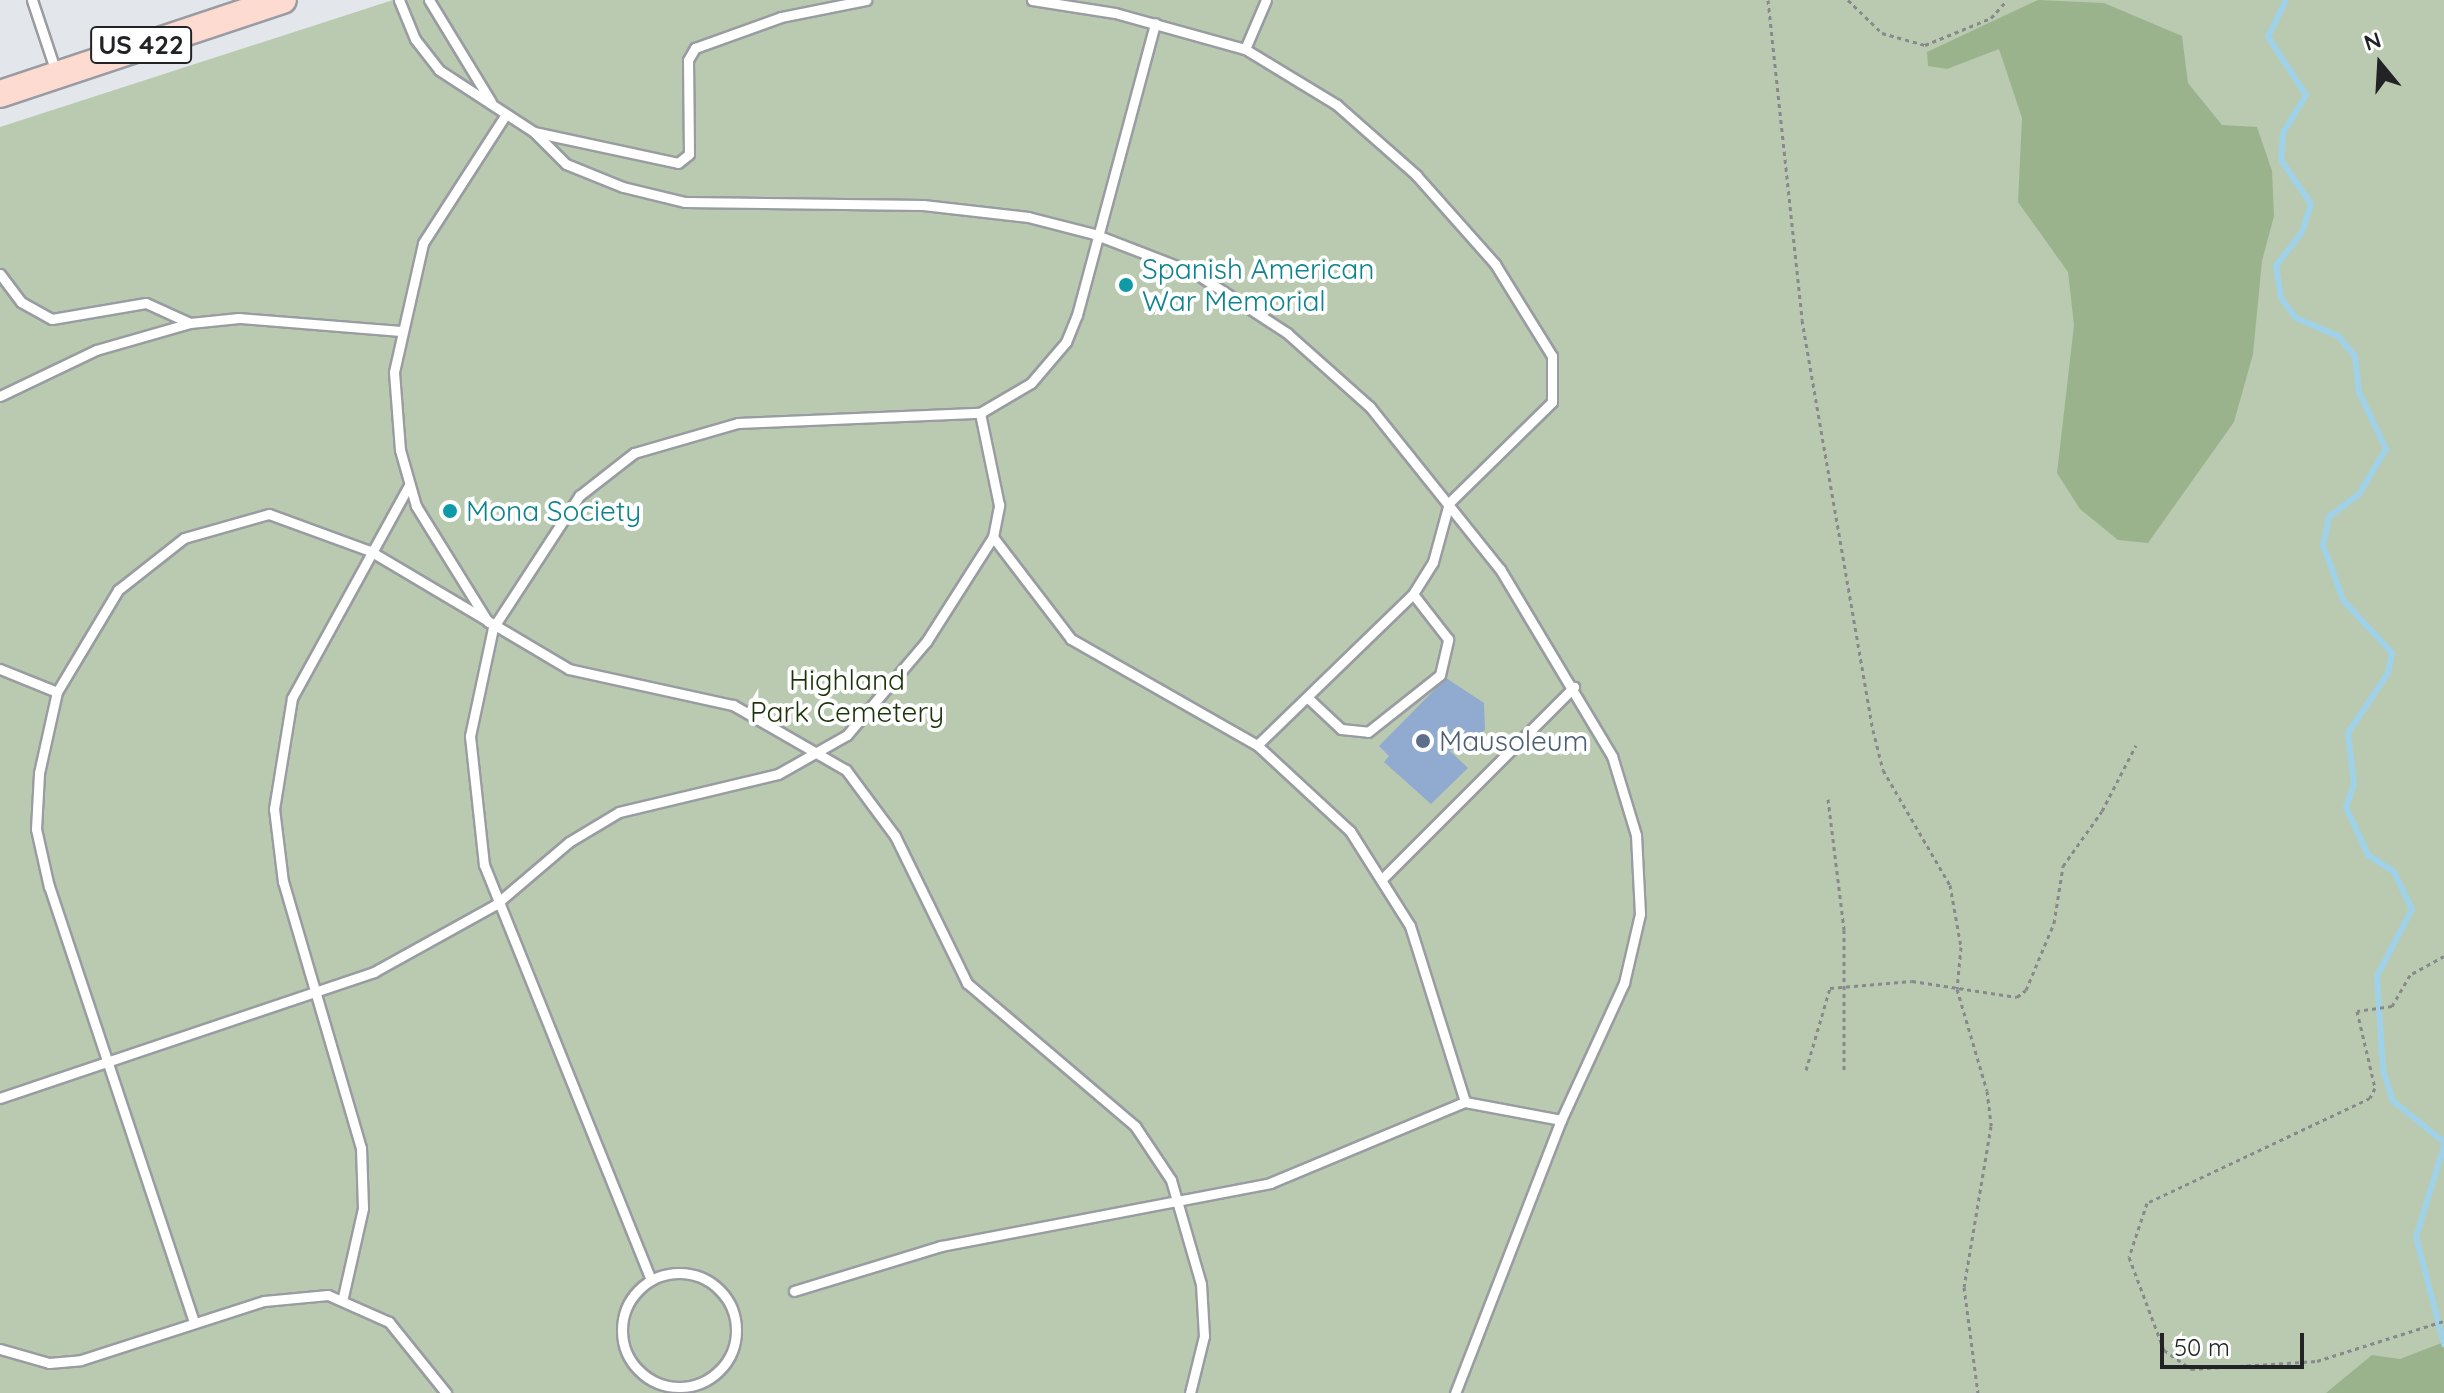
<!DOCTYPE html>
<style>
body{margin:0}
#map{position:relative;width:2444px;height:1393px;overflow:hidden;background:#e3e6ea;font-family:Quicksand,sans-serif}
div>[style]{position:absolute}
.green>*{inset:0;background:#bacab0}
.forest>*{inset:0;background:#9ab38c}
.stream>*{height:6px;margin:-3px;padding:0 3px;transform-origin:3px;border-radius:3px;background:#9fd2e8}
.building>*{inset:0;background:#91aacf}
.path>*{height:3px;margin-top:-1.5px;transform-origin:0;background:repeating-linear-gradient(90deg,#87898c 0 4px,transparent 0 8px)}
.roads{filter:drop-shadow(2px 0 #999ca1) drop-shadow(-2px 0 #999ca1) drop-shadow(0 2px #999ca1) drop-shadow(0 -2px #999ca1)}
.lane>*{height:9px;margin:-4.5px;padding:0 4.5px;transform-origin:4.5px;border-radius:4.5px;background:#fff}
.lane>.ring{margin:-4.5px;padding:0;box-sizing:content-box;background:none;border:9px solid #fff;border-radius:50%}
.primary>*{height:26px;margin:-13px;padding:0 13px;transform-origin:13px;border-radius:13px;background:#fddbd0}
.dots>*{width:22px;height:22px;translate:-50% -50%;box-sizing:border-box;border:4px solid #fff;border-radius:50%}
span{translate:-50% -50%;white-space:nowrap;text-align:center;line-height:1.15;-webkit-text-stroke:8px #fff;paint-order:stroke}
.shield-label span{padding:2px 6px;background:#fff;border:2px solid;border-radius:6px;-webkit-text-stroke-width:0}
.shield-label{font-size:26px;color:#222325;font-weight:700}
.culture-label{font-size:28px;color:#0d838f}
.left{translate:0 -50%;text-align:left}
.park-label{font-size:28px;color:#1d340a}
.service-label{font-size:28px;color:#4e5e75}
.north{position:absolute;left:2340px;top:24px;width:80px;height:80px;-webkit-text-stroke:6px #fff;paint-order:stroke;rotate:342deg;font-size:22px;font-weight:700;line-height:32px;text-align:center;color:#222325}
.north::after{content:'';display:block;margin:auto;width:28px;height:36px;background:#222325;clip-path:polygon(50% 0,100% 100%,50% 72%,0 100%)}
.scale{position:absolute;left:2160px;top:1333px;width:144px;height:36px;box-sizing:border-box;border:4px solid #222325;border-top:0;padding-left:10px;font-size:24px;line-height:28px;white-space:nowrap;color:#222325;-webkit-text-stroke:6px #fff;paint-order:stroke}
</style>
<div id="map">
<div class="green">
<div style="clip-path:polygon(393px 0,2444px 0,2444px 1393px,0 1393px,0 127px)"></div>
</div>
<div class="forest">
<div style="clip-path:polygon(2038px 0,2104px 3px,2182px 36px,2188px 83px,2222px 125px,2257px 127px,2272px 171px,2274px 216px,2262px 261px,2253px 354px,2234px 422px,2148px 543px,2118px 540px,2080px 509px,2057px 473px,2074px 325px,2068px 272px,2018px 202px,2022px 118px,1999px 49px,1947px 69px,1928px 66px,1927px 52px)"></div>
<div style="clip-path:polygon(2444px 1342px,2444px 1393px,2326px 1393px,2372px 1355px,2400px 1359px)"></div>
</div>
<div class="stream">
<div style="left:2286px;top:0;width:41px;rotate:115.9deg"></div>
<div style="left:2268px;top:37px;width:69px;rotate:56.8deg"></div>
<div style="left:2306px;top:95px;width:44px;rotate:121.2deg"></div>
<div style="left:2283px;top:133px;width:27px;rotate:94deg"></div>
<div style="left:2281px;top:160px;width:53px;rotate:55.7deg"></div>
<div style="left:2311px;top:204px;width:29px;rotate:108deg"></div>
<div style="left:2302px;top:232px;width:43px;rotate:127.4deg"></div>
<div style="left:2276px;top:266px;width:32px;rotate:81deg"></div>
<div style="left:2281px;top:298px;width:25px;rotate:53deg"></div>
<div style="left:2296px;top:318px;width:46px;rotate:23.2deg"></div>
<div style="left:2338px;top:336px;width:26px;rotate:50deg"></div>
<div style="left:2355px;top:356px;width:36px;rotate:84deg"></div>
<div style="left:2359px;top:392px;width:63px;rotate:64.7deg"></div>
<div style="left:2386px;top:449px;width:52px;rotate:121deg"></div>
<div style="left:2359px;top:494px;width:38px;rotate:143deg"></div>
<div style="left:2329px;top:517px;width:29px;rotate:102deg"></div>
<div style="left:2323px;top:545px;width:59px;rotate:70deg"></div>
<div style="left:2343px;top:600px;width:72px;rotate:47.2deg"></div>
<div style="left:2392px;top:653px;width:20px;rotate:101deg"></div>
<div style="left:2388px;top:673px;width:72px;rotate:123.7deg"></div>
<div style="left:2348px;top:733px;width:51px;rotate:83.3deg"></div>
<div style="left:2354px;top:784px;width:24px;rotate:109deg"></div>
<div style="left:2346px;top:807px;width:53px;rotate:65.4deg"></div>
<div style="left:2368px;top:855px;width:31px;rotate:33deg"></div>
<div style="left:2394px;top:872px;width:41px;rotate:64.1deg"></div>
<div style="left:2412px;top:909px;width:76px;rotate:117.6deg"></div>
<div style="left:2377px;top:976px;width:94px;rotate:86.3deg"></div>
<div style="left:2383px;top:1070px;width:33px;rotate:72deg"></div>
<div style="left:2393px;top:1101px;width:65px;rotate:38.8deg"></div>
<div style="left:2444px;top:1146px;width:95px;rotate:107.1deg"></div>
<div style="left:2416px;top:1237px;width:111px;rotate:75.3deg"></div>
</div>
<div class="building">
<div style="clip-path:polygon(1446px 678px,1484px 703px,1485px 730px,1450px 751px,1468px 768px,1431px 804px,1384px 762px,1389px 756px,1379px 746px)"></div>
</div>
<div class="path">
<div style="left:1768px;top:0;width:322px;rotate:83.9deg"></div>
<div style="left:1802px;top:320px;width:416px;rotate:80.2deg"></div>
<div style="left:1873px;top:730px;width:41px;rotate:76deg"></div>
<div style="left:1883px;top:770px;width:133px;rotate:59.8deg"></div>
<div style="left:1950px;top:885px;width:63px;rotate:79.9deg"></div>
<div style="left:1961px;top:947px;width:42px;rotate:95.4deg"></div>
<div style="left:1957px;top:989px;width:106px;rotate:73.6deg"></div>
<div style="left:1987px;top:1091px;width:35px;rotate:83deg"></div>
<div style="left:1991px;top:1126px;width:163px;rotate:99.5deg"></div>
<div style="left:1964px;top:1287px;width:107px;rotate:82.5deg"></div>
<div style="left:1848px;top:0;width:47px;rotate:44.1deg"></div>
<div style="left:1882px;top:33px;width:45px;rotate:15.6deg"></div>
<div style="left:1925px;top:45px;width:71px;rotate:-22.2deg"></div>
<div style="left:1991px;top:18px;width:24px;rotate:-48deg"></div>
<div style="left:1828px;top:799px;width:132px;rotate:83deg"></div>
<div style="left:1844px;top:930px;width:141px;rotate:90deg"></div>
<div style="left:2444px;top:956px;width:39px;rotate:151deg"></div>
<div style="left:2410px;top:975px;width:36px;rotate:120deg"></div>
<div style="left:2392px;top:1006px;width:35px;rotate:172deg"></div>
<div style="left:2357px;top:1011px;width:79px;rotate:76.8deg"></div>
<div style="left:2375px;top:1088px;width:11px;rotate:117deg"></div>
<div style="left:2370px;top:1098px;width:246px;rotate:154.8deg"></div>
<div style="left:2147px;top:1203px;width:57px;rotate:108.4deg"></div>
<div style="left:2129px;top:1257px;width:99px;rotate:69.4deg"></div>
<div style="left:2164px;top:1350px;width:33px;rotate:35deg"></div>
<div style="left:2191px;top:1369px;width:126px;rotate:-3.6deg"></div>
<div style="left:2317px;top:1361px;width:133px;rotate:-17.5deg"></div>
<div style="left:1806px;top:1070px;width:85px;rotate:-73.7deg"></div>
<div style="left:1830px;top:988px;width:82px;rotate:-4.9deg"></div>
<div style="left:1912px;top:981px;width:106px;rotate:8.7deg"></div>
<div style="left:2017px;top:997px;width:11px;rotate:-38deg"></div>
<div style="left:2026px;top:990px;width:73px;rotate:-67.3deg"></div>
<div style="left:2054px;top:923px;width:58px;rotate:-81deg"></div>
<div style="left:2063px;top:866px;width:67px;rotate:-54.7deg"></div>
<div style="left:2102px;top:811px;width:74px;rotate:-62.7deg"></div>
</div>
<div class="roads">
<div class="lane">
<div style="left:32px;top:0;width:76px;rotate:71.6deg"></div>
<div style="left:399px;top:0;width:42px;rotate:67.7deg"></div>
<div style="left:415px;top:39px;width:39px;rotate:52deg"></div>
<div style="left:439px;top:70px;width:113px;rotate:33.1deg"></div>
<div style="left:534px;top:132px;width:45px;rotate:45deg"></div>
<div style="left:566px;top:164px;width:61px;rotate:22deg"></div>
<div style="left:623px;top:187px;width:64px;rotate:13.6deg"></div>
<div style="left:685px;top:202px;width:238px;rotate:0.7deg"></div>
<div style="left:923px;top:205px;width:106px;rotate:6.5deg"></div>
<div style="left:1028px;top:217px;width:68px;rotate:14.4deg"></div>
<div style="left:1094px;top:234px;width:108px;rotate:21.1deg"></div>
<div style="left:1195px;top:273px;width:110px;rotate:33.1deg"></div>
<div style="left:1287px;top:333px;width:111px;rotate:41.7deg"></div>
<div style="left:1370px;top:407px;width:208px;rotate:51.3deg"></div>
<div style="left:1500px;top:569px;width:218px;rotate:59.1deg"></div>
<div style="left:1612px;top:756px;width:83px;rotate:73.1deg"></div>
<div style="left:1636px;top:835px;width:79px;rotate:87.1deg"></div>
<div style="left:1640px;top:914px;width:71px;rotate:103.1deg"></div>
<div style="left:1624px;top:983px;width:151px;rotate:114.7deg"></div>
<div style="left:1561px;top:1120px;width:293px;rotate:111.2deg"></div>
<div style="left:429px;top:0;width:119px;rotate:58.7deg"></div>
<div style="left:1032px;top:0;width:84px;rotate:8.9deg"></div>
<div style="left:1115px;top:13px;width:135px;rotate:15.5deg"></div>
<div style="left:1245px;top:49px;width:108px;rotate:31.3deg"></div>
<div style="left:1337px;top:105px;width:106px;rotate:41.5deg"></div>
<div style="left:1416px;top:175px;width:119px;rotate:48.4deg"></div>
<div style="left:1495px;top:264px;width:108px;rotate:58.2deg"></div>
<div style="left:1552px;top:356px;width:46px;rotate:90deg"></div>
<div style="left:1552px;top:402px;width:144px;rotate:135.6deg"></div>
<div style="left:1449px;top:503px;width:61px;rotate:105.2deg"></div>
<div style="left:1433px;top:562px;width:38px;rotate:122deg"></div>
<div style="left:1413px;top:594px;width:217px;rotate:135.9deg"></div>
<div style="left:1245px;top:49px;width:53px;rotate:-66.8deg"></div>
<div style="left:534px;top:132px;width:147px;rotate:12.1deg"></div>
<div style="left:678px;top:163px;width:14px;rotate:-39deg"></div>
<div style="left:689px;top:154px;width:94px;rotate:-90.6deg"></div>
<div style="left:688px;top:60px;width:14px;rotate:-60deg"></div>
<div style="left:695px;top:48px;width:91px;rotate:-19.8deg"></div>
<div style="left:781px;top:17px;width:87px;rotate:-11.3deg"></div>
<div style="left:0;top:274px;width:35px;rotate:53deg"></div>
<div style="left:21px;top:302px;width:35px;rotate:29deg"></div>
<div style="left:52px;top:319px;width:95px;rotate:-9.7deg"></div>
<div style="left:146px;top:303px;width:48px;rotate:24.4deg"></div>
<div style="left:0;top:396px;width:106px;rotate:-25.6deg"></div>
<div style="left:96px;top:350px;width:98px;rotate:-16deg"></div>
<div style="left:190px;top:323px;width:49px;rotate:-5.8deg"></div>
<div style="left:239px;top:318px;width:161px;rotate:4.6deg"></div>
<div style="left:993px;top:537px;width:128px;rotate:52.6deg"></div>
<div style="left:1071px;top:639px;width:214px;rotate:29.7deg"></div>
<div style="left:1257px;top:745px;width:127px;rotate:42.8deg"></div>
<div style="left:1350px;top:831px;width:112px;rotate:57.7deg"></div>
<div style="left:1410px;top:926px;width:184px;rotate:72.6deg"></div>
<div style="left:488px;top:622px;width:137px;rotate:-121.8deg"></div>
<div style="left:416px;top:506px;width:58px;rotate:-105.9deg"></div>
<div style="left:400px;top:450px;width:78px;rotate:-94.4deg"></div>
<div style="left:394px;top:372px;width:132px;rotate:-77.3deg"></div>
<div style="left:423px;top:243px;width:153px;rotate:-57.2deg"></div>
<div style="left:0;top:669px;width:61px;rotate:22deg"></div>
<div style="left:1308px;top:698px;width:45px;rotate:43.2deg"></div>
<div style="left:1341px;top:729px;width:27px;rotate:6deg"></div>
<div style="left:1368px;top:732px;width:92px;rotate:-38.4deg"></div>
<div style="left:1440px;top:675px;width:37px;rotate:-77deg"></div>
<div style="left:1448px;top:639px;width:57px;rotate:-127.9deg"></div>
<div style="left:1384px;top:877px;width:269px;rotate:-45deg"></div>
<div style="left:0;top:1098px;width:395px;rotate:-18.6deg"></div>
<div style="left:374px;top:972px;width:138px;rotate:-29deg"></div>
<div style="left:495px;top:905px;width:97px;rotate:-40.4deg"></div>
<div style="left:569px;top:842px;width:58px;rotate:-31deg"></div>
<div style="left:619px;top:812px;width:163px;rotate:-13.4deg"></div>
<div style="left:778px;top:774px;width:79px;rotate:-29.5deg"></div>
<div style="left:847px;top:735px;width:122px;rotate:-49.7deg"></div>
<div style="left:926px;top:642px;width:125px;rotate:-57.5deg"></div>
<div style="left:993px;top:537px;width:33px;rotate:-79deg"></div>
<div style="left:999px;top:505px;width:94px;rotate:-101.7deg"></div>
<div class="ring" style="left:622px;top:1273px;width:105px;height:105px"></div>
<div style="left:651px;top:1280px;width:447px;rotate:-111.9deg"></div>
<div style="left:484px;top:865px;width:130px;rotate:-96.2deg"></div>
<div style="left:470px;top:736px;width:110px;rotate:-78deg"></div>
<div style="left:493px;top:628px;width:158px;rotate:-56.9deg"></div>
<div style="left:579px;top:496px;width:70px;rotate:-38deg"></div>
<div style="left:634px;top:453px;width:108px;rotate:-16.1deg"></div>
<div style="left:738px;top:423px;width:242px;rotate:-2.4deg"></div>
<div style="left:980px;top:413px;width:59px;rotate:-30.5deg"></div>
<div style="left:1031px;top:383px;width:54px;rotate:-49.5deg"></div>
<div style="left:1066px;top:342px;width:29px;rotate:-68deg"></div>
<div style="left:1077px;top:315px;width:302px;rotate:-75deg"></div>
<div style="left:794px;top:1291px;width:154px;rotate:-17deg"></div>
<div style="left:941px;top:1246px;width:335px;rotate:-10.8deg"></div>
<div style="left:1270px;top:1183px;width:211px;rotate:-22.6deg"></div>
<div style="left:1465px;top:1102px;width:98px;rotate:10.6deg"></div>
<div style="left:343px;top:1297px;width:91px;rotate:-77.3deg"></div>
<div style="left:363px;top:1208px;width:60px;rotate:-91.9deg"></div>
<div style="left:361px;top:1148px;width:277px;rotate:-106.3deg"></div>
<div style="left:283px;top:882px;width:74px;rotate:-97deg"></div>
<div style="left:274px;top:809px;width:112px;rotate:-80.8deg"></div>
<div style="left:292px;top:698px;width:243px;rotate:-61.2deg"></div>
<div style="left:194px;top:1322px;width:459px;rotate:-108.4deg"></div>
<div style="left:49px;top:887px;width:59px;rotate:-102.6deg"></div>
<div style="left:36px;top:829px;width:56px;rotate:-86.9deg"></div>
<div style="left:39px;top:773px;width:83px;rotate:-77.5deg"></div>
<div style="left:57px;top:692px;width:119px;rotate:-59.1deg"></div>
<div style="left:118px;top:590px;width:84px;rotate:-38.2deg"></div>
<div style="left:184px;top:538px;width:88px;rotate:-15.8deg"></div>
<div style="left:269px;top:514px;width:108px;rotate:20.1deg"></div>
<div style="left:370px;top:551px;width:231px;rotate:30.7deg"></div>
<div style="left:569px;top:669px;width:168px;rotate:12.4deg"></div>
<div style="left:733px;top:705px;width:130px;rotate:29.9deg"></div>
<div style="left:846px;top:770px;width:82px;rotate:53.4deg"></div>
<div style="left:895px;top:836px;width:164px;rotate:63.9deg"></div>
<div style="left:967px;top:983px;width:221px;rotate:40.4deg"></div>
<div style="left:1135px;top:1126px;width:65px;rotate:56.3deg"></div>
<div style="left:1171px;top:1180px;width:108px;rotate:73.9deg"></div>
<div style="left:1201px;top:1284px;width:52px;rotate:86.7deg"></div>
<div style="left:1204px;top:1336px;width:59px;rotate:103.8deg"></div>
<div style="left:0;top:1349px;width:51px;rotate:15.9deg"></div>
<div style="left:49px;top:1363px;width:32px;rotate:-5deg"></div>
<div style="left:81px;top:1360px;width:192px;rotate:-17.9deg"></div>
<div style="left:264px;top:1301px;width:64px;rotate:-5.4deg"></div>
<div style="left:328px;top:1295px;width:67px;rotate:23.9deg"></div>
<div style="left:389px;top:1322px;width:91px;rotate:51.2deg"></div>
</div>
<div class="primary">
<div style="left:0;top:94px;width:298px;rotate:-18.4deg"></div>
</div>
</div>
<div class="dots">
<div style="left:1126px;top:285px;background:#0f9aa8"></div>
<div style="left:450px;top:511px;background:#0f9aa8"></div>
<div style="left:1423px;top:741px;background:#5c6f8a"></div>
</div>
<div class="shield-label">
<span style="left:141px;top:45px">US 422</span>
</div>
<div class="culture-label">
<span class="left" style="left:1142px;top:285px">Spanish American<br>War Memorial</span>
<span class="left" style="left:466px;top:511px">Mona Society</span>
</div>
<div class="park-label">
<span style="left:847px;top:696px">Highland<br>Park Cemetery</span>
</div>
<div class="service-label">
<span class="left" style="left:1439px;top:741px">Mausoleum</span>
</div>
<div class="north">N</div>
<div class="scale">50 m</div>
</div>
